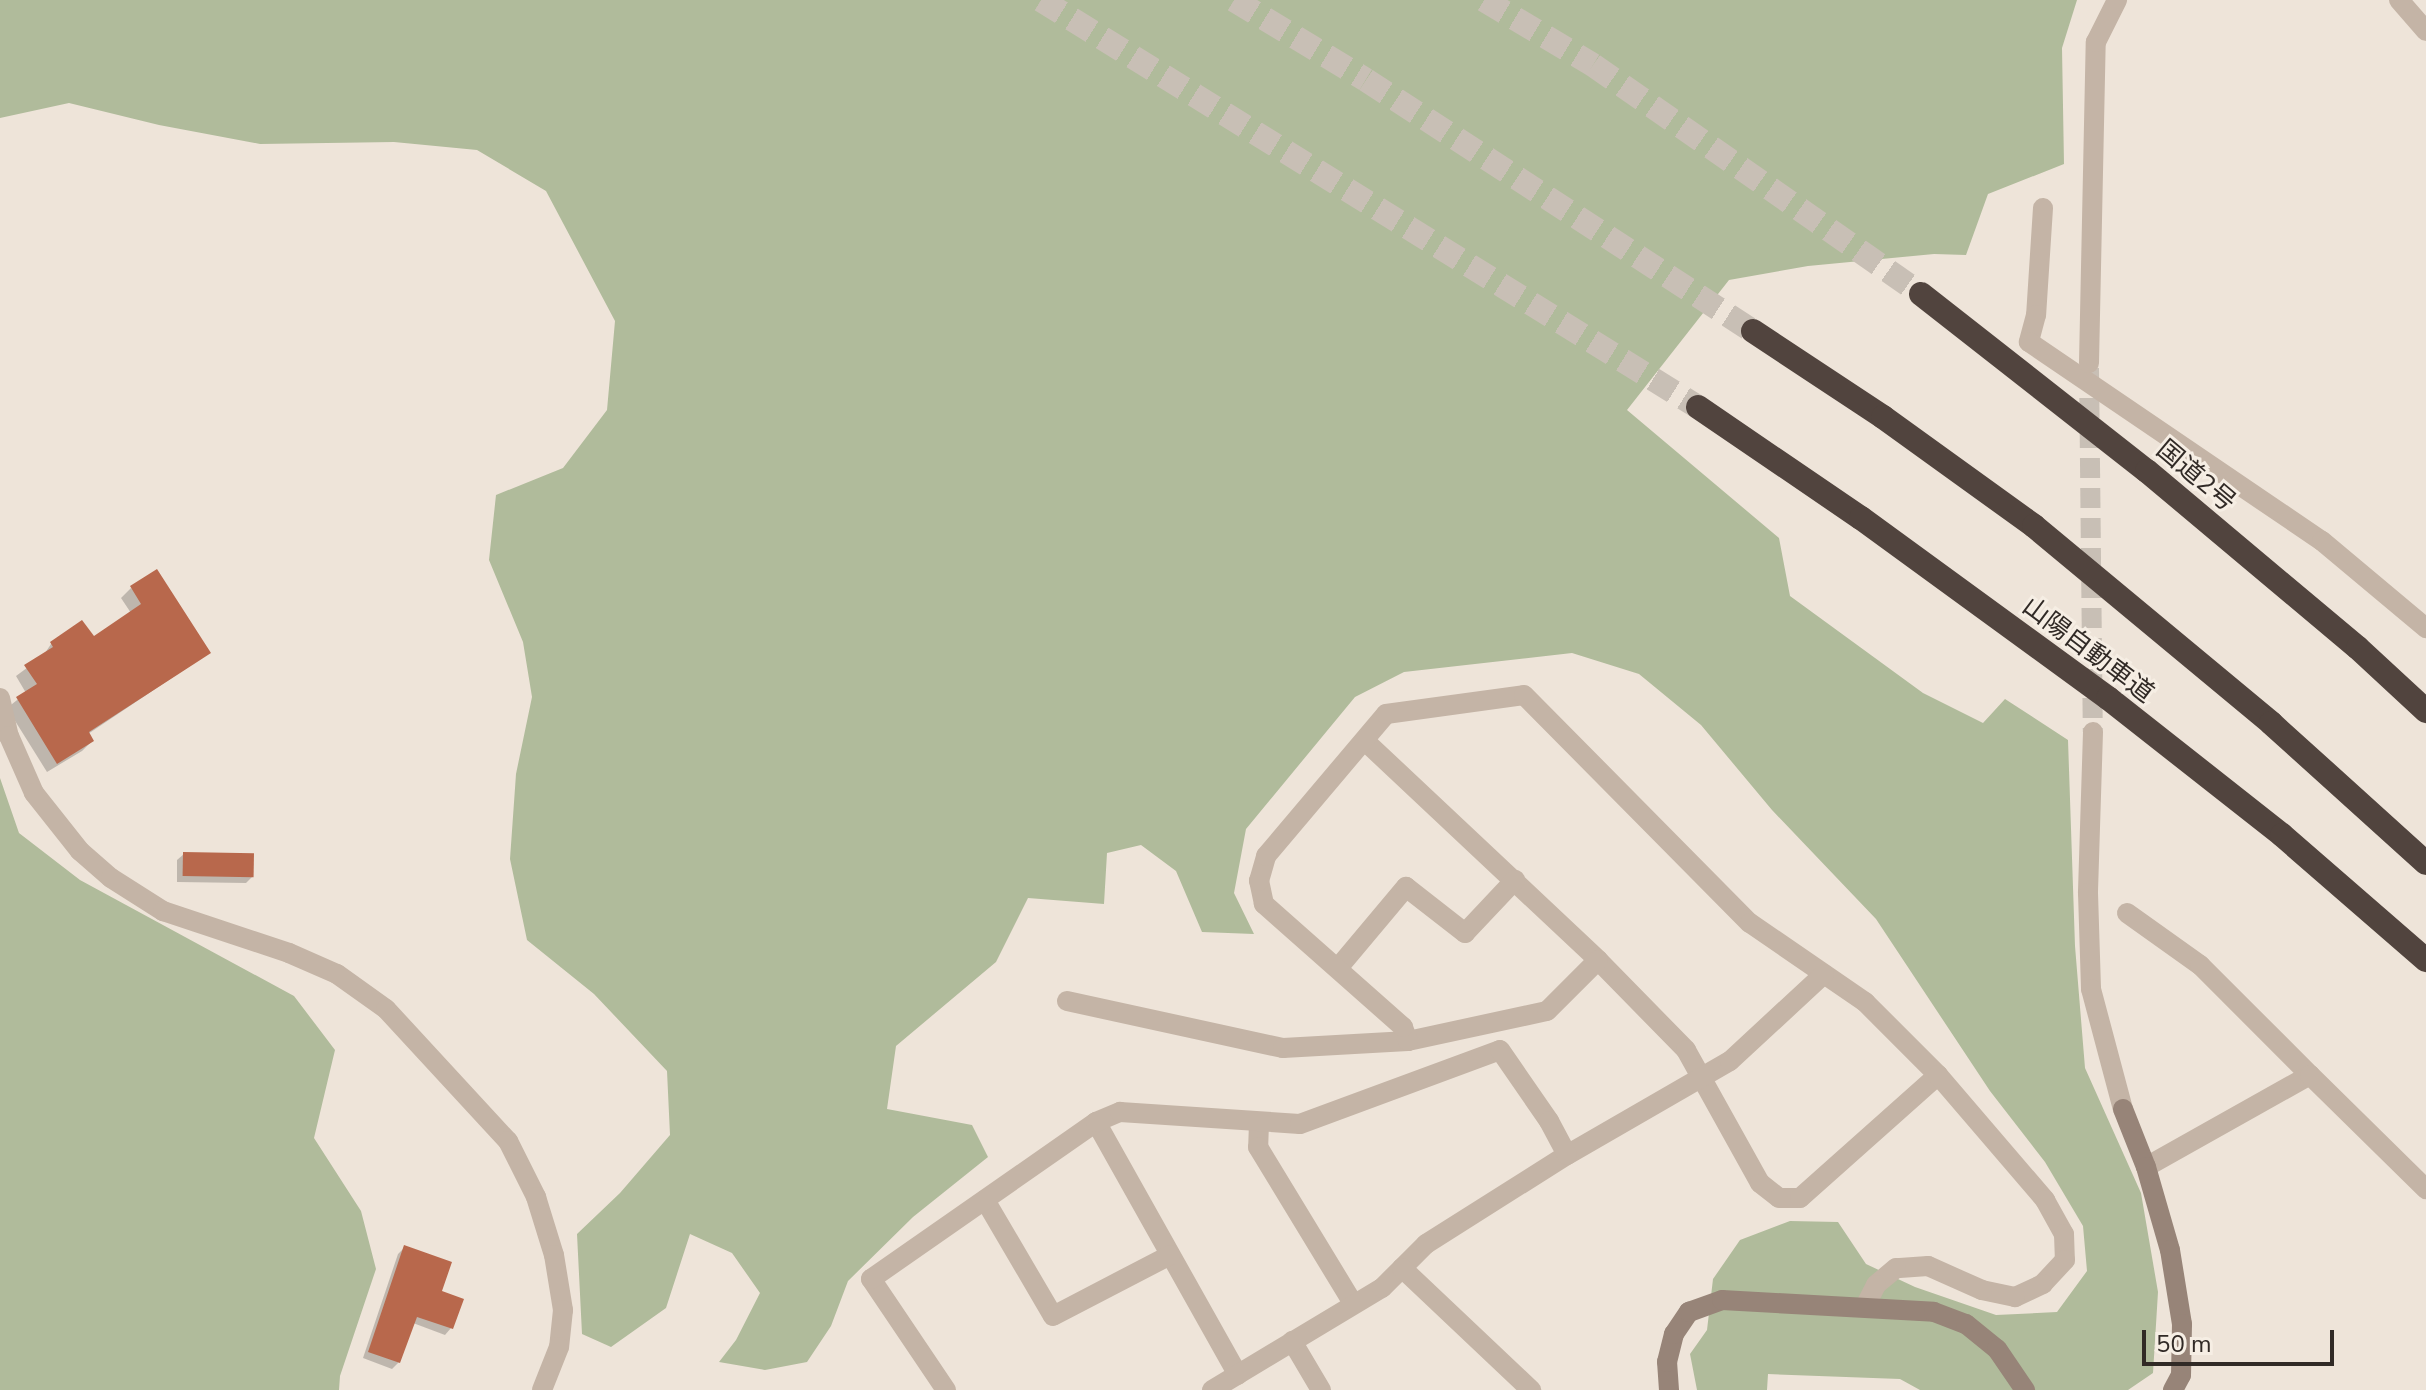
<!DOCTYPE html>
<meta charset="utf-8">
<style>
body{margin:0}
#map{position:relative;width:2426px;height:1390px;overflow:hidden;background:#eee4d9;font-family:"Nunito Sans","Noto Sans JP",sans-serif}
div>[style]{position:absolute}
.green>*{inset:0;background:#b0bb9b}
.shadow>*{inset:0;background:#0003}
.building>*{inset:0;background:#b8684c;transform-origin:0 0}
.street-tunnel>*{height:20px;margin-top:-10px;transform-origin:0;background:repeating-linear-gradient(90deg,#c8bfb5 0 20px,transparent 0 30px)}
.highway-tunnel>*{height:24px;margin-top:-12px;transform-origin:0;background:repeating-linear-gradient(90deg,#c8bfb5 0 24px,transparent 0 36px)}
.street>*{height:20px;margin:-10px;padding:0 10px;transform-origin:10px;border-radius:10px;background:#c4b4a6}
.secondary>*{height:20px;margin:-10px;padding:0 10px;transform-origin:10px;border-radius:10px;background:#978478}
.highway>*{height:24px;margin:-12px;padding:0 12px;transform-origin:12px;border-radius:12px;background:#51443e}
span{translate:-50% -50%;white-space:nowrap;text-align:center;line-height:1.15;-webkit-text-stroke:6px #f6eee4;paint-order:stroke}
.street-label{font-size:26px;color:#312a26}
.scale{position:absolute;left:2142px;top:1330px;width:192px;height:36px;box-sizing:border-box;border:4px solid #312a26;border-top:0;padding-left:10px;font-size:24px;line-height:28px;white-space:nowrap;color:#312a26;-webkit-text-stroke:6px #f6eee4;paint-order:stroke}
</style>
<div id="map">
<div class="green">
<div style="clip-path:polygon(0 0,2077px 0,2062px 48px,2064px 164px,1988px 194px,1966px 255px,1934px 254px,1808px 266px,1729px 280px,1627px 410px,1779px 538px,1790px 596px,1923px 693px,1983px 723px,2005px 699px,2068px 740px,2075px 946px,2085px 1068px,2141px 1193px,2158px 1292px,2153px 1373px,2128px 1390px,1920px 1390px,1900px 1379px,1768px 1374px,1767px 1390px,1697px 1390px,1690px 1354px,1707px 1330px,1713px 1279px,1740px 1240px,1790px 1221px,1838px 1222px,1866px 1264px,1915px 1287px,1996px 1315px,2057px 1312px,2087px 1271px,2083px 1226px,2045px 1162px,1990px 1091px,1876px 919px,1772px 810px,1701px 725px,1639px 674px,1572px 653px,1404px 672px,1355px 697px,1246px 829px,1234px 893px,1254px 934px,1202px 932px,1176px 871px,1141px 845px,1107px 853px,1104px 904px,1028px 898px,996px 962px,896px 1046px,887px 1109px,972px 1125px,988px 1157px,913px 1217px,848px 1281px,831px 1326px,807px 1362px,765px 1370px,719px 1362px,736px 1340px,760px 1293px,732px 1253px,690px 1234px,666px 1308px,611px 1347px,582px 1334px,577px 1234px,620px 1193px,670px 1135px,667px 1071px,594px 994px,527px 940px,510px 859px,516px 774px,532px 697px,523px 642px,489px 560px,496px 495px,563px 468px,607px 410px,615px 321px,546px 191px,477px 150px,394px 142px,260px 144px,159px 125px,69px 103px,0 118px)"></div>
<div style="clip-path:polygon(0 778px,19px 833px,80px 880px,294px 996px,335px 1050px,314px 1138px,361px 1211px,376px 1269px,340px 1376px,339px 1390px,0 1390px)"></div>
</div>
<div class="shadow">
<div style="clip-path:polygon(131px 588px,209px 653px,88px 734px,92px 741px,82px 751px,47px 772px,7px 708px,26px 693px,16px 676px,43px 656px,51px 644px,82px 623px,93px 639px,131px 613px,121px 598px)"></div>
<div style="clip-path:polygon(184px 854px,252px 877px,246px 883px,177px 882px,177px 860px)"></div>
<div style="clip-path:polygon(404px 1248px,439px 1293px,451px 1328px,445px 1335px,413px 1323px,399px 1362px,392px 1369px,363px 1358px,398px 1254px)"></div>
</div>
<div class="building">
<div style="clip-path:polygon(157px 569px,211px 653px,89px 732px,94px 741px,57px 764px,16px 697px,37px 684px,24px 665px,53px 647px,50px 642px,82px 620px,94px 636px,141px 604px,130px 586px)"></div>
<div style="left:183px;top:852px;width:71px;height:24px;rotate:1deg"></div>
<div style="clip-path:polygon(404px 1245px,452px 1262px,442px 1291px,464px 1299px,453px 1329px,417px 1317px,400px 1363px,368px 1352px)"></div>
</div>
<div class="street-tunnel">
<div style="left:2089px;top:368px;width:364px;rotate:89.4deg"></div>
</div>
<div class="highway-tunnel">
<div style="left:1041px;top:0;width:773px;rotate:31.78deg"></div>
<div style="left:1234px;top:0;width:154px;rotate:31.2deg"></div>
<div style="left:1366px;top:80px;width:461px;rotate:33deg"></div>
<div style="left:1484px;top:0;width:127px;rotate:30.8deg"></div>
<div style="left:1593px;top:65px;width:400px;rotate:34.9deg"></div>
</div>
<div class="street">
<div style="left:2399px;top:0;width:41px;rotate:48.9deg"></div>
<div style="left:2043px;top:208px;width:107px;rotate:93.7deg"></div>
<div style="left:2036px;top:315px;width:28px;rotate:105deg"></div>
<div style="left:2029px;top:342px;width:354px;rotate:34.2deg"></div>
<div style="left:2322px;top:541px;width:136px;rotate:39.9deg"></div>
<div style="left:2089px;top:363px;width:321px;rotate:-88.8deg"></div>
<div style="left:2096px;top:42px;width:47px;rotate:-63.4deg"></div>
<div style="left:0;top:698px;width:39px;rotate:77deg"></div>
<div style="left:9px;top:736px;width:62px;rotate:66.3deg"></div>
<div style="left:34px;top:793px;width:74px;rotate:51.6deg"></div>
<div style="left:80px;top:851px;width:41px;rotate:41.1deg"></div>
<div style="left:111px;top:878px;width:62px;rotate:32.4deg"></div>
<div style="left:163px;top:911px;width:133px;rotate:18.4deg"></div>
<div style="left:289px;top:953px;width:52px;rotate:23.6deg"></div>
<div style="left:337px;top:974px;width:60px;rotate:35.5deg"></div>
<div style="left:386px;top:1009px;width:180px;rotate:47.3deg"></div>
<div style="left:508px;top:1141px;width:63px;rotate:63.4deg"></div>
<div style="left:536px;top:1197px;width:61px;rotate:72.8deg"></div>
<div style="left:554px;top:1255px;width:56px;rotate:80.7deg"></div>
<div style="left:563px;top:1310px;width:37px;rotate:96deg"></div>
<div style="left:559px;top:1347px;width:46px;rotate:111.6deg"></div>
<div style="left:2093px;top:732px;width:161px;rotate:91.8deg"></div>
<div style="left:2088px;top:893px;width:96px;rotate:88.2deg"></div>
<div style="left:2091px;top:989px;width:124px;rotate:75.1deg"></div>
<div style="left:1365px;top:741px;width:320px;rotate:43.2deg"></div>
<div style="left:1598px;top:960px;width:126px;rotate:45.6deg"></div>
<div style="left:1686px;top:1050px;width:152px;rotate:60.9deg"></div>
<div style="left:1760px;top:1183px;width:24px;rotate:38deg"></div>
<div style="left:1779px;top:1198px;width:21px"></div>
<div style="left:1800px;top:1198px;width:185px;rotate:-41.7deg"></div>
<div style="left:2127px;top:913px;width:90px;rotate:35.5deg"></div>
<div style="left:2200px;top:965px;width:156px;rotate:45deg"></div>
<div style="left:1338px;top:968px;width:106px;rotate:-50deg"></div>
<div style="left:1406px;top:887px;width:75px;rotate:37.9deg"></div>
<div style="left:1465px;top:933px;width:73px;rotate:-46.7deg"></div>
<div style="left:1067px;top:1001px;width:221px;rotate:12.3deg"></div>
<div style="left:1283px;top:1048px;width:125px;rotate:-3.2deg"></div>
<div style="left:1408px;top:1041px;width:142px;rotate:-12.2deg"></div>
<div style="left:1547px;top:1011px;width:72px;rotate:-45deg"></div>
<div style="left:1408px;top:1041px;width:15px;rotate:-110deg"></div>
<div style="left:1403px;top:1027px;width:186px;rotate:-138.5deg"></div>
<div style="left:1264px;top:904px;width:24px;rotate:-102deg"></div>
<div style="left:1259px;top:881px;width:26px;rotate:-74deg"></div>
<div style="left:1266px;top:856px;width:186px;rotate:-49.8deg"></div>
<div style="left:1386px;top:714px;width:139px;rotate:-7.8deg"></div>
<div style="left:1524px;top:695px;width:321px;rotate:45.3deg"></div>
<div style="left:1750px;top:923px;width:140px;rotate:34.5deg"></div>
<div style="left:1865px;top:1002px;width:103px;rotate:45deg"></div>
<div style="left:1938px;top:1075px;width:165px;rotate:49.4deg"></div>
<div style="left:2045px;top:1200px;width:39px;rotate:61deg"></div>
<div style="left:2064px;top:1234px;width:26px;rotate:88deg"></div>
<div style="left:2065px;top:1260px;width:33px;rotate:133deg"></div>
<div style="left:2043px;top:1284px;width:31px;rotate:155deg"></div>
<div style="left:2015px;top:1297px;width:34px;rotate:-168deg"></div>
<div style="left:1982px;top:1290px;width:59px;rotate:-156deg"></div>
<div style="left:1928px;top:1266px;width:32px;rotate:176deg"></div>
<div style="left:1896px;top:1268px;width:26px;rotate:140deg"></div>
<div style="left:1876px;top:1285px;width:22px;rotate:117deg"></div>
<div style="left:1096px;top:1122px;width:290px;rotate:60.7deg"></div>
<div style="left:1259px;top:1123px;width:24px;rotate:92deg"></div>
<div style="left:1258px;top:1147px;width:183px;rotate:58.7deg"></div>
<div style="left:2146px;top:1167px;width:188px;rotate:-29.3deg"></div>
<div style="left:2310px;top:1075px;width:163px;rotate:44.5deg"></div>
<div style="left:985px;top:1200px;width:134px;rotate:59.6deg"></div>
<div style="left:1053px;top:1316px;width:132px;rotate:-27.5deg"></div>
<div style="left:1402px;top:1268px;width:34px;rotate:-45deg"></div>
<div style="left:1426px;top:1244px;width:167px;rotate:-32.3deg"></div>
<div style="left:1567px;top:1155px;width:188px;rotate:-30deg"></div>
<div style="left:1730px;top:1061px;width:128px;rotate:-42.8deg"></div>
<div style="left:1292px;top:1341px;width:57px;rotate:59.4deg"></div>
<div style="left:946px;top:1390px;width:134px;rotate:-124deg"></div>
<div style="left:871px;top:1279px;width:274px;rotate:-34.9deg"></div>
<div style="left:1096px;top:1122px;width:26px;rotate:-23deg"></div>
<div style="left:1120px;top:1112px;width:180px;rotate:3.8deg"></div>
<div style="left:1300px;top:1124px;width:213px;rotate:-20.3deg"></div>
<div style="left:1500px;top:1050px;width:86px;rotate:55.4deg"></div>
<div style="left:1549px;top:1121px;width:38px;rotate:62deg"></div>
<div style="left:1212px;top:1390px;width:198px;rotate:-31deg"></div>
<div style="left:1382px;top:1288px;width:28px;rotate:-45deg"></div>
<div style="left:1402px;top:1268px;width:178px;rotate:43.4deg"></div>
</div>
<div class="secondary">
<div style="left:2123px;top:1109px;width:62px;rotate:68.4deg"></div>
<div style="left:2146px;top:1167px;width:86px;rotate:73.9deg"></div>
<div style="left:2170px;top:1250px;width:75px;rotate:80.8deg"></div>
<div style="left:2182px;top:1324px;width:51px;rotate:91.1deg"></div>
<div style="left:2181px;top:1375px;width:17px;rotate:118deg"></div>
<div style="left:1669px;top:1390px;width:28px;rotate:-94deg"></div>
<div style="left:1667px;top:1362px;width:29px;rotate:-76deg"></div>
<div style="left:1674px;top:1334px;width:27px;rotate:-56deg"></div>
<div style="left:1689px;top:1312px;width:35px;rotate:-20deg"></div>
<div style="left:1722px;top:1300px;width:212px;rotate:3.2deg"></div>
<div style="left:1934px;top:1312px;width:34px;rotate:21deg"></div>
<div style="left:1966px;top:1324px;width:40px;rotate:39deg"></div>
<div style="left:1997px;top:1349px;width:50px;rotate:55.7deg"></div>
</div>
<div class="highway">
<div style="left:1921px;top:294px;width:287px;rotate:38.1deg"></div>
<div style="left:2147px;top:471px;width:275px;rotate:40deg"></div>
<div style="left:2358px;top:648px;width:93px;rotate:42.8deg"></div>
<div style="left:1753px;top:331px;width:156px;rotate:33.5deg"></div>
<div style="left:1883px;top:417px;width:186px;rotate:35.8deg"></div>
<div style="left:2034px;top:526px;width:308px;rotate:39.7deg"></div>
<div style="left:2271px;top:723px;width:209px;rotate:42.1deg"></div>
<div style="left:1698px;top:407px;width:197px;rotate:34.3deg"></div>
<div style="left:1861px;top:518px;width:306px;rotate:36.1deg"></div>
<div style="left:2108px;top:698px;width:221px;rotate:38.2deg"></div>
<div style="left:2282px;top:835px;width:191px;rotate:41deg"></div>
</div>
<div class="street-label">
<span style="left:2196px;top:476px;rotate:40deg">国道2号</span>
<span style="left:2088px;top:650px;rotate:37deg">山陽自動車道</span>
</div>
<div class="scale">50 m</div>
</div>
